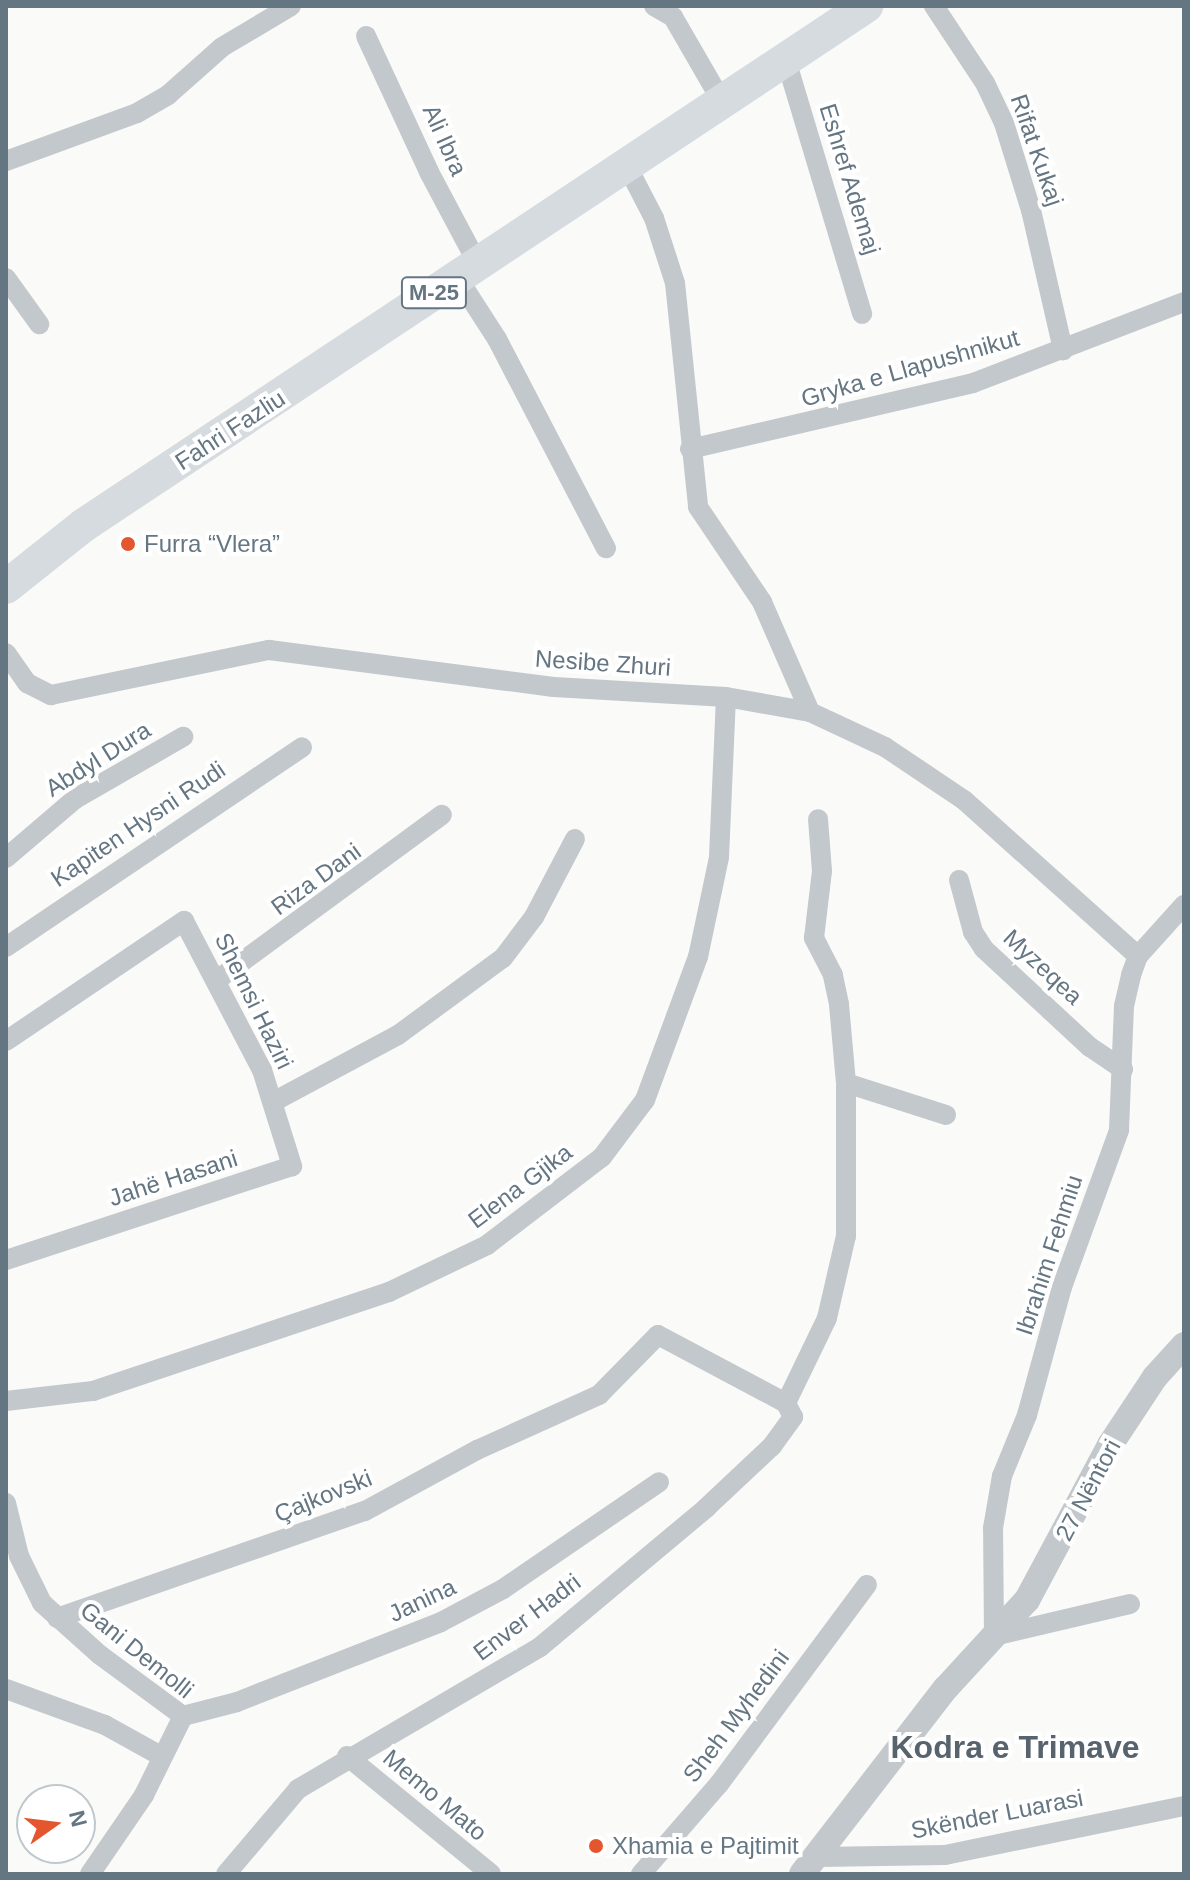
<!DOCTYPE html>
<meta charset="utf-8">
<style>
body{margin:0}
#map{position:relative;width:1190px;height:1880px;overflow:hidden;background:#fafaf8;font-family:Arial,sans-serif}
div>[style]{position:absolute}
.minor>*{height:20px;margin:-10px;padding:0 10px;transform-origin:10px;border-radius:10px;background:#c3c8cc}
.tertiary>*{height:26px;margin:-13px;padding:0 13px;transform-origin:13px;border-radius:13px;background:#c3c8cc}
.primary>*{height:34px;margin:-17px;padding:0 17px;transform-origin:17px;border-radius:17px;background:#d6dbdf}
.dots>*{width:22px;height:22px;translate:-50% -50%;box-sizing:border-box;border:4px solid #fff;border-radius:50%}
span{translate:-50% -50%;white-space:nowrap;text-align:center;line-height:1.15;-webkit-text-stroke:8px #fff;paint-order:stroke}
.shield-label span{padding:2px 6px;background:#fff;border:2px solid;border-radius:6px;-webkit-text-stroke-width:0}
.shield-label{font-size:22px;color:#657683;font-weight:700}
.street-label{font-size:24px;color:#657683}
.poi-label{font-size:24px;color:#657683}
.left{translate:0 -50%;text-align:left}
.district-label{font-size:32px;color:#57646e;font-weight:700}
.frame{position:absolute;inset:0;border:8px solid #657683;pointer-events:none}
.north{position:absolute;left:16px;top:1784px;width:80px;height:80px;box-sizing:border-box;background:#fff;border:2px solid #c1c8cd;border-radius:50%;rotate:76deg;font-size:22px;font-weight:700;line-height:32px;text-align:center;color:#657683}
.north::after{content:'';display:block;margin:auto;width:28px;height:36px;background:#e4572e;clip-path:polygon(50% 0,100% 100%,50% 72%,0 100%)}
</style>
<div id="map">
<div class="minor">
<div style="left:654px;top:6px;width:22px;rotate:30deg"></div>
<div style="left:673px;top:17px;width:98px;rotate:60deg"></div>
<div style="left:934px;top:6px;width:92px;rotate:56.5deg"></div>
<div style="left:985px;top:83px;width:44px;rotate:64.6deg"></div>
<div style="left:1004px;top:123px;width:91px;rotate:72.8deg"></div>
<div style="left:1031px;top:210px;width:144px;rotate:77.1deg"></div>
<div style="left:366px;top:36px;width:150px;rotate:65.1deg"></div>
<div style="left:429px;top:172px;width:104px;rotate:62deg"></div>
<div style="left:786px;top:60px;width:265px;rotate:73.3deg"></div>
<div style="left:6px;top:161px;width:140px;rotate:-20.1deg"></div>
<div style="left:137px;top:113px;width:36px;rotate:-30deg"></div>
<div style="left:168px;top:95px;width:72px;rotate:-41.6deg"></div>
<div style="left:222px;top:47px;width:80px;rotate:-30.7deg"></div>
<div style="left:627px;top:166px;width:59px;rotate:62.6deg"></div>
<div style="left:654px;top:218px;width:68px;rotate:72.1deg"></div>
<div style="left:675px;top:283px;width:225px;rotate:84.1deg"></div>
<div style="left:698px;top:507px;width:115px;rotate:56deg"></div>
<div style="left:762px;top:602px;width:120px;rotate:66.4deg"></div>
<div style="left:457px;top:277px;width:74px;rotate:57.2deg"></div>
<div style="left:497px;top:339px;width:236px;rotate:62.5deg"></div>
<div style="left:6px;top:278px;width:57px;rotate:54.3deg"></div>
<div style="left:690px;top:449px;width:291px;rotate:-13.1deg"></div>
<div style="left:973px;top:383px;width:226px;rotate:-21deg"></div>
<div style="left:6px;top:653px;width:37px;rotate:55deg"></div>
<div style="left:27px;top:683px;width:27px;rotate:27deg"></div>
<div style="left:51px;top:695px;width:223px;rotate:-11.7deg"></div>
<div style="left:269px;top:650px;width:287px;rotate:7.4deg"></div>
<div style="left:554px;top:687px;width:172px;rotate:3.3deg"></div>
<div style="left:726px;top:697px;width:85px;rotate:10.1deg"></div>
<div style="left:810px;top:712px;width:83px;rotate:25deg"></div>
<div style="left:885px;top:747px;width:95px;rotate:33.9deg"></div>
<div style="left:964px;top:800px;width:234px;rotate:41.9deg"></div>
<div style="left:6px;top:858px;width:91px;rotate:-40.5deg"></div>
<div style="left:75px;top:799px;width:125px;rotate:-29.9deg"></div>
<div style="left:959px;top:880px;width:54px;rotate:74.9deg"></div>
<div style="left:973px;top:932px;width:20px;rotate:57deg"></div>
<div style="left:984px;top:949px;width:144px;rotate:42.8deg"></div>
<div style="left:1090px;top:1047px;width:40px;rotate:34deg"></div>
<div style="left:6px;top:947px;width:357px;rotate:-34deg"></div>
<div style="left:217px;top:980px;width:279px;rotate:-36.3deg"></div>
<div style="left:6px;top:1041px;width:215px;rotate:-34deg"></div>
<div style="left:184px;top:921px;width:168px;rotate:62.4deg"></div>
<div style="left:262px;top:1070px;width:101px;rotate:72.6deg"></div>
<div style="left:292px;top:1166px;width:301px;rotate:161.8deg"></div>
<div style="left:846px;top:1083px;width:105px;rotate:17.7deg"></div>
<div style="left:273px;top:1102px;width:142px;rotate:-28.2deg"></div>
<div style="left:398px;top:1035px;width:130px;rotate:-36.3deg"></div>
<div style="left:503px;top:958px;width:51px;rotate:-52.9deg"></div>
<div style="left:534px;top:917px;width:88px;rotate:-62.3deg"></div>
<div style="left:6px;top:1401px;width:88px;rotate:-6.6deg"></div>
<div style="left:93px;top:1391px;width:312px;rotate:-18.5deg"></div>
<div style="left:389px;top:1292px;width:109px;rotate:-25.6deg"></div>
<div style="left:487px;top:1245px;width:145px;rotate:-37.4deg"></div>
<div style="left:602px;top:1157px;width:71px;rotate:-53deg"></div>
<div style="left:645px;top:1100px;width:153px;rotate:-69.7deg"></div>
<div style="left:698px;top:957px;width:102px;rotate:-78.1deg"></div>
<div style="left:719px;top:857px;width:160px;rotate:-87.5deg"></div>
<div style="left:6px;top:1503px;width:55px;rotate:76.2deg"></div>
<div style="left:19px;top:1556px;width:52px;rotate:63.9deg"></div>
<div style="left:42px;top:1603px;width:78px;rotate:41.9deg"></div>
<div style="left:100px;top:1655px;width:103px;rotate:36.3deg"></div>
<div style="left:1130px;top:1604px;width:140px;rotate:166.8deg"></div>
<div style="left:994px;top:1636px;width:108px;rotate:-90.5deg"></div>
<div style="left:993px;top:1528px;width:53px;rotate:-80.2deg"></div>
<div style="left:1002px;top:1476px;width:66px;rotate:-67.7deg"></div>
<div style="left:1027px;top:1415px;width:133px;rotate:-74.7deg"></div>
<div style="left:1062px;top:1287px;width:167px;rotate:-70deg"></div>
<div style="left:1119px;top:1130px;width:124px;rotate:-87.7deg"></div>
<div style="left:1124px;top:1006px;width:32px;rotate:-77deg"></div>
<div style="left:1131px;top:975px;width:20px;rotate:-70deg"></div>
<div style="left:1138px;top:956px;width:69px;rotate:-48deg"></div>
<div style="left:57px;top:1618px;width:326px;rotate:-19.2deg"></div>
<div style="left:365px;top:1511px;width:128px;rotate:-28.6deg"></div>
<div style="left:477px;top:1450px;width:134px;rotate:-24.3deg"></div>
<div style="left:599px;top:1395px;width:84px;rotate:-45.5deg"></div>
<div style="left:658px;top:1335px;width:145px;rotate:28deg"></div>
<div style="left:6px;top:1689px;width:105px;rotate:20deg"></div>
<div style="left:105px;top:1725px;width:64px;rotate:29deg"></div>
<div style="left:183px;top:1716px;width:56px;rotate:-14.5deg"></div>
<div style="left:237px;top:1702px;width:219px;rotate:-21.4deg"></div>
<div style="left:441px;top:1622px;width:70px;rotate:-28deg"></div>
<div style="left:503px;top:1589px;width:189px;rotate:-34.4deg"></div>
<div style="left:347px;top:1756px;width:186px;rotate:39.3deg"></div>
<div style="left:819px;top:1857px;width:126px;rotate:-0.9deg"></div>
<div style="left:945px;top:1855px;width:244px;rotate:-11.6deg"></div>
<div style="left:90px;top:1874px;width:96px;rotate:-55.6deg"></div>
<div style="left:144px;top:1795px;width:88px;rotate:-63.7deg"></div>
<div style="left:226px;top:1874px;width:111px;rotate:-49.7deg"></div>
<div style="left:298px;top:1789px;width:281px;rotate:-30.4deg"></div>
<div style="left:540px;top:1647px;width:217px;rotate:-39.9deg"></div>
<div style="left:706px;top:1508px;width:91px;rotate:-43.2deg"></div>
<div style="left:772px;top:1446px;width:36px;rotate:-54deg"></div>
<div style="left:793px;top:1417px;width:16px;rotate:-117deg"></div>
<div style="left:786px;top:1403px;width:94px;rotate:-64.2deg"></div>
<div style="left:827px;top:1318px;width:84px;rotate:-77deg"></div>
<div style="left:846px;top:1236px;width:153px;rotate:-90deg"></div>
<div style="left:846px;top:1083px;width:79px;rotate:-95.1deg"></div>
<div style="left:839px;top:1004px;width:30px;rotate:-102deg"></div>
<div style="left:833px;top:975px;width:42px;rotate:-117.2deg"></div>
<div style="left:814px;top:938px;width:67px;rotate:-83.2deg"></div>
<div style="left:822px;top:871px;width:52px;rotate:-94.4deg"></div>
<div style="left:641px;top:1874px;width:119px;rotate:-49.1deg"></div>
<div style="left:719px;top:1784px;width:248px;rotate:-53.4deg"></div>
</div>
<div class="tertiary">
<div style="left:802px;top:1874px;width:235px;rotate:-52.3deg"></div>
<div style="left:946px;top:1688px;width:120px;rotate:-47.4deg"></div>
<div style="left:1027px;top:1600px;width:176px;rotate:-61.8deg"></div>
<div style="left:1110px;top:1445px;width:82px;rotate:-56.5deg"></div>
<div style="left:1155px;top:1377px;width:43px;rotate:-47.8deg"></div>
</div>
<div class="primary">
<div style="left:6px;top:587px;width:100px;rotate:-38.5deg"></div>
<div style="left:84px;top:525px;width:939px;rotate:-33.57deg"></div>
</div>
<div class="dots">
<div style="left:128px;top:544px;background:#e4572e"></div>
<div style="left:596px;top:1846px;background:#e4572e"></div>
</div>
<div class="shield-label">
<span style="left:434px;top:293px">M-25</span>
</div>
<div class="street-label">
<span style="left:445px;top:140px;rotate:66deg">Ali Ibra</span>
<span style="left:1037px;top:150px;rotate:71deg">Rifat Kukaj</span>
<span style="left:850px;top:179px;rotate:73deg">Eshref Ademaj</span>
<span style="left:910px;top:368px;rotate:-16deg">Gryka e Llapushnikut</span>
<span style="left:230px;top:430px;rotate:-33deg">Fahri Fazliu</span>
<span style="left:603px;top:663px;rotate:4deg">Nesibe Zhuri</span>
<span style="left:98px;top:759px;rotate:-32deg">Abdyl Dura</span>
<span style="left:138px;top:824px;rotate:-34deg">Kapiten Hysni Rudi</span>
<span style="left:316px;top:879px;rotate:-36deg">Riza Dani</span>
<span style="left:1043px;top:967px;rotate:43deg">Myzeqea</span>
<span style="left:254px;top:1001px;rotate:64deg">Shemsi Haziri</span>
<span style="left:173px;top:1178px;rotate:-18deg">Jahë Hasani</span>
<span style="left:520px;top:1186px;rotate:-37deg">Elena Gjika</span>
<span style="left:1049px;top:1255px;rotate:-72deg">Ibrahim Fehmiu</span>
<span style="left:1088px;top:1490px;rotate:-62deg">27 Nëntori</span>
<span style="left:323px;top:1496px;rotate:-22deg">Çajkovski</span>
<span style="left:422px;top:1600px;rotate:-25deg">Janina</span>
<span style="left:527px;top:1617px;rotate:-37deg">Enver Hadri</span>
<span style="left:137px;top:1650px;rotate:39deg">Gani Demolli</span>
<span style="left:736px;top:1716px;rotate:-53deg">Sheh Myhedini</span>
<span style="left:435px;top:1795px;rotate:40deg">Memo Mato</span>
<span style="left:997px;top:1814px;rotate:-11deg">Skënder Luarasi</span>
</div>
<div class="poi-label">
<span class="left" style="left:144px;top:544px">Furra “Vlera”</span>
<span class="left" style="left:612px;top:1846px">Xhamia e Pajtimit</span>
</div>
<div class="district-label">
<span style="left:1015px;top:1747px">Kodra e Trimave</span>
</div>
<div class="frame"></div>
<div class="north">N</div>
</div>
